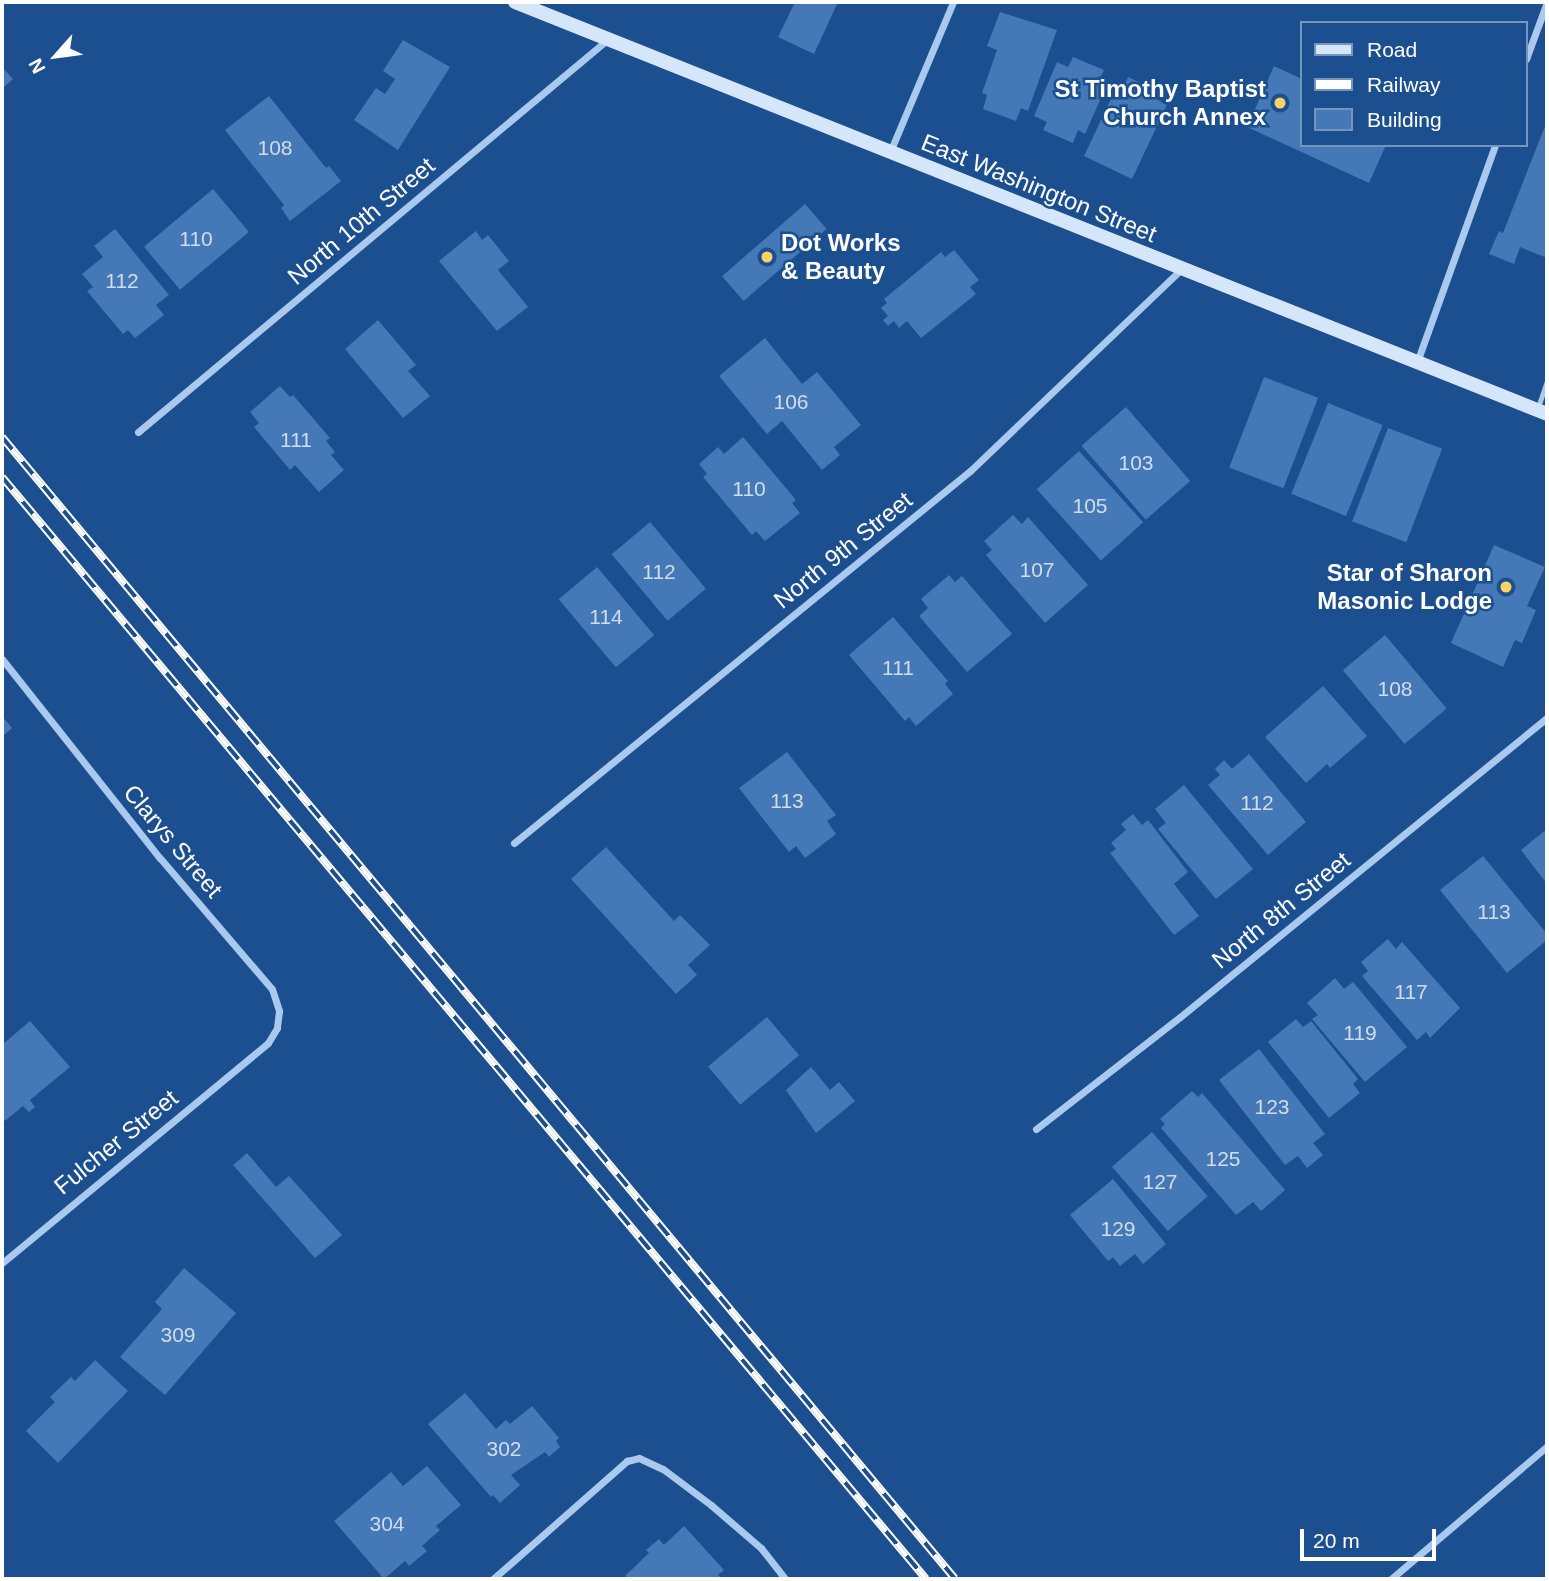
<!DOCTYPE html>
<style>
body{margin:0}
#map{position:relative;width:1549px;height:1581px;overflow:hidden;background:#1b4f8f;font-family:Helvetica,sans-serif}
div>[style]{position:absolute}
.building>*{inset:0;background:#4478b7;transform-origin:0 0}
.service>*{height:5px;margin:-2.5px;padding:0 2.5px;transform-origin:2.5px;border-radius:2.5px;background:#a9c9ee}
.minor>*{height:7px;margin:-3.5px;padding:0 3.5px;transform-origin:3.5px;border-radius:3.5px;background:#a9c9ee}
.secondary>*{height:14px;margin:-7px;padding:0 7px;transform-origin:7px;border-radius:7px;background:#d6e6fa}
.rail>*{height:8px;margin-top:-4px;transform-origin:0;background:repeating-linear-gradient(90deg,#1b4f8f 0 16px,#fff 0 32px);box-sizing:border-box;border-block:2px solid #fff}
.dots>*{width:19px;height:19px;translate:-50% -50%;box-sizing:border-box;border:4px solid #1b4f8f;border-radius:50%}
span{translate:-50% -50%;white-space:nowrap;text-align:center;line-height:1.15;-webkit-text-stroke:5px #1b4f8f;paint-order:stroke}
.number-label{font-size:21px;color:#d0dded}
.number-label span{-webkit-text-stroke-width:0}
.poi-label{font-size:24px;color:#fff;font-weight:700}
.right{translate:-100% -50%;text-align:right}
.left{translate:0 -50%;text-align:left}
.street-label{font-size:24px;color:#fff}
.frame{position:absolute;inset:0;border:4px solid #fff;pointer-events:none}
.legend{position:absolute;left:1300px;top:21px;width:228px;height:126px;box-sizing:border-box;background:#1b4f8f;border:2px solid #7695bc;margin:0;padding:9px 12px;list-style:none;font-size:21px;color:#fff}
.legend li{display:flex;align-items:center;gap:14px;height:35px}
.legend b{width:35px;border:2px solid #7695bc}
.north{position:absolute;left:21px;top:21px;width:70px;height:70px;-webkit-text-stroke:5px #1b4f8f;paint-order:stroke;rotate:242deg;font-size:19px;font-weight:700;line-height:28px;text-align:center;color:#fff}
.north::after{content:'';display:block;margin:auto;width:24px;height:32px;background:#fff;clip-path:polygon(50% 0,100% 100%,50% 72%,0 100%)}
.scale{position:absolute;left:1300px;top:1529px;width:136px;height:32px;box-sizing:border-box;border:4px solid #fff;border-top:0;padding-left:9px;font-size:21px;line-height:24px;white-space:nowrap;color:#fff;-webkit-text-stroke:5px #1b4f8f;paint-order:stroke}
</style>
<div id="map">
<div class="building">
<div style="clip-path:polygon(795px 2px,838px 2px,814px 54px,778px 37px)"></div>
<div style="clip-path:polygon(1000px 12px,1057px 30px,1028px 111px,1021px 108px,1016px 121px,983px 109px,987px 95px,982px 93px,997px 50px,987px 46px)"></div>
<div style="clip-path:polygon(403px 40px,450px 67px,398px 150px,354px 120px,376px 88px,385px 94px,395px 79px,383px 71px)"></div>
<div style="clip-path:polygon(1073px 57px,1104px 70px,1100px 78px,1108px 82px,1085px 134px,1078px 130px,1073px 143px,1043px 130px,1047px 122px,1034px 116px,1057px 62px,1068px 67px)"></div>
<div style="clip-path:polygon(1274px 66px,1302px 79px,1302px 145px,1386px 145px,1369px 183px,1247px 127px)"></div>
<div style="clip-path:polygon(2px 67px,13px 79px,2px 89px)"></div>
<div style="clip-path:polygon(1128px 77px,1161px 92px,1158px 100px,1167px 105px,1132px 179px,1084px 156px,1117px 86px,1123px 89px)"></div>
<div style="clip-path:polygon(269px 96px,326px 168px,329px 166px,341px 181px,290px 221px,281px 208px,284px 205px,225px 130px)"></div>
<div style="clip-path:polygon(1547px 121px,1547px 258px,1520px 247px,1514px 264px,1489px 254px,1499px 231px,1503px 233px)"></div>
<div style="left:213px;top:189px;width:56px;height:90px;rotate:50deg"></div>
<div style="left:805px;top:204px;width:33px;height:110px;rotate:49deg"></div>
<div style="clip-path:polygon(115px 229px,169px 295px,156px 305px,164px 315px,135px 338px,128px 330px,123px 334px,87px 291px,93px 287px,82px 274px,103px 257px,94px 246px)"></div>
<div style="clip-path:polygon(476px 231px,482px 240px,488px 235px,509px 261px,498px 270px,528px 307px,497px 331px,439px 261px)"></div>
<div style="clip-path:polygon(954px 250px,979px 280px,970px 287px,976px 294px,921px 338px,907px 321px,899px 328px,894px 321px,888px 326px,883px 320px,888px 316px,881px 308px,887px 303px,884px 299px,941px 252px,945px 257px)"></div>
<div style="clip-path:polygon(378px 320px,416px 365px,408px 371px,430px 396px,403px 418px,345px 349px)"></div>
<div style="clip-path:polygon(765px 338px,802px 384px,817px 372px,861px 425px,834px 447px,840px 455px,822px 470px,782px 421px,767px 434px,719px 376px)"></div>
<div style="left:1264px;top:377px;width:58px;height:97px;rotate:21deg"></div>
<div style="clip-path:polygon(280px 386px,290px 397px,293px 395px,330px 438px,326px 441px,335px 452px,331px 455px,344px 470px,319px 492px,295px 465px,290px 470px,254px 427px,259px 423px,250px 412px)"></div>
<div style="left:1328px;top:403px;width:59px;height:98px;rotate:22deg"></div>
<div style="left:1126px;top:407px;width:98px;height:59px;rotate:49deg"></div>
<div style="left:1388px;top:428px;width:58px;height:100px;rotate:21deg"></div>
<div style="clip-path:polygon(743px 437px,796px 500px,792px 503px,800px 513px,765px 541px,756px 531px,752px 535px,703px 477px,707px 474px,699px 464px,718px 447px,724px 454px)"></div>
<div style="left:1079px;top:451px;width:96px;height:57px;rotate:48deg"></div>
<div style="clip-path:polygon(1013px 515px,1022px 524px,1028px 517px,1088px 585px,1045px 623px,986px 555px,992px 550px,984px 541px)"></div>
<div style="left:650px;top:522px;width:87px;height:50px;rotate:50deg"></div>
<div style="clip-path:polygon(1494px 545px,1545px 567px,1527px 606px,1536px 610px,1522px 643px,1515px 640px,1503px 667px,1451px 643px)"></div>
<div style="left:597px;top:567px;width:89px;height:50px;rotate:50deg"></div>
<div style="clip-path:polygon(949px 575px,955px 582px,962px 576px,1012px 634px,967px 672px,919px 616px,928px 608px,921px 599px)"></div>
<div style="clip-path:polygon(893px 617px,948px 681px,945px 684px,953px 694px,916px 726px,909px 717px,905px 721px,849px 655px)"></div>
<div style="left:1385px;top:635px;width:96px;height:55px;rotate:50deg"></div>
<div style="clip-path:polygon(1323px 686px,1367px 736px,1330px 768px,1327px 764px,1306px 783px,1265px 737px)"></div>
<div style="clip-path:polygon(2px 716px,12px 728px,2px 737px)"></div>
<div style="clip-path:polygon(787px 752px,836px 815px,827px 821px,836px 834px,805px 858px,796px 846px,789px 852px,739px 788px)"></div>
<div style="clip-path:polygon(1249px 754px,1306px 822px,1268px 855px,1208px 785px,1220px 775px,1215px 769px,1224px 760px,1232px 769px)"></div>
<div style="clip-path:polygon(1184px 785px,1253px 869px,1216px 899px,1158px 829px,1166px 823px,1155px 809px)"></div>
<div style="clip-path:polygon(1133px 814px,1142px 825px,1148px 820px,1188px 872px,1174px 884px,1199px 916px,1174px 935px,1110px 853px,1116px 849px,1111px 843px,1126px 830px,1121px 824px)"></div>
<div style="clip-path:polygon(1547px 829px,1547px 884px,1521px 850px)"></div>
<div style="clip-path:polygon(606px 847px,674px 921px,680px 915px,710px 945px,688px 965px,697px 975px,676px 994px,571px 879px)"></div>
<div style="clip-path:polygon(1483px 856px,1547px 934px,1547px 940px,1507px 973px,1440px 890px)"></div>
<div style="clip-path:polygon(1388px 939px,1396px 949px,1402px 942px,1460px 1008px,1430px 1038px,1426px 1032px,1417px 1040px,1362px 976px,1368px 971px,1361px 962px)"></div>
<div style="clip-path:polygon(1335px 978px,1344px 989px,1353px 982px,1407px 1047px,1365px 1082px,1312px 1019px,1318px 1015px,1307px 1003px)"></div>
<div style="left:767px;top:1017px;width:50px;height:77px;rotate:50deg"></div>
<div style="clip-path:polygon(1296px 1019px,1303px 1027px,1311px 1021px,1358px 1079px,1353px 1084px,1360px 1093px,1329px 1118px,1268px 1042px)"></div>
<div style="clip-path:polygon(30px 1021px,70px 1067px,30px 1100px,35px 1107px,29px 1112px,23px 1106px,5px 1121px,2px 1117px,2px 1045px)"></div>
<div style="clip-path:polygon(1259px 1049px,1325px 1134px,1313px 1143px,1323px 1155px,1307px 1168px,1298px 1156px,1285px 1165px,1219px 1080px)"></div>
<div style="clip-path:polygon(811px 1067px,830px 1090px,839px 1082px,855px 1101px,816px 1133px,786px 1090px)"></div>
<div style="clip-path:polygon(1192px 1091px,1198px 1097px,1202px 1093px,1285px 1190px,1261px 1211px,1253px 1202px,1236px 1215px,1161px 1128px,1165px 1124px,1160px 1119px)"></div>
<div style="left:1152px;top:1132px;width:85px;height:53px;rotate:49deg"></div>
<div style="clip-path:polygon(247px 1153px,276px 1187px,289px 1176px,342px 1235px,315px 1258px,233px 1165px)"></div>
<div style="clip-path:polygon(1113px 1179px,1166px 1244px,1143px 1264px,1135px 1254px,1120px 1266px,1113px 1257px,1108px 1261px,1070px 1215px)"></div>
<div style="clip-path:polygon(184px 1268px,236px 1313px,165px 1395px,120px 1357px,162px 1309px,155px 1302px)"></div>
<div style="clip-path:polygon(95px 1360px,128px 1391px,58px 1463px,26px 1431px,55px 1402px,50px 1397px,71px 1377px,75px 1381px)"></div>
<div style="clip-path:polygon(465px 1393px,496px 1429px,506px 1420px,510px 1424px,532px 1406px,559px 1438px,556px 1441px,560px 1447px,549px 1457px,545px 1452px,511px 1475px,520px 1485px,500px 1503px,493px 1495px,491px 1497px,428px 1424px)"></div>
<div style="clip-path:polygon(427px 1466px,461px 1505px,436px 1526px,440px 1530px,422px 1546px,427px 1551px,409px 1566px,405px 1561px,384px 1579px,334px 1521px,391px 1472px,403px 1486px)"></div>
<div style="clip-path:polygon(684px 1526px,724px 1570px,718px 1575px,723px 1579px,629px 1579px,625px 1576px,649px 1553px,646px 1550px,659px 1539px,664px 1545px)"></div>
</div>
<div class="service">
<div style="left:1538px;top:407px;width:28px;rotate:-71deg"></div>
</div>
<div class="minor">
<div style="left:1526px;top:59px;width:61px;rotate:-69.8deg"></div>
<div style="left:890px;top:152px;width:163px;rotate:-67.2deg"></div>
<div style="left:1417px;top:362px;width:231px;rotate:-70.2deg"></div>
<div style="left:138px;top:432px;width:611px;rotate:-39.89deg"></div>
<div style="left:2px;top:659px;width:254px;rotate:51.6deg"></div>
<div style="left:160px;top:858px;width:172px;rotate:49.5deg"></div>
<div style="left:272px;top:989px;width:23px;rotate:72deg"></div>
<div style="left:279px;top:1011px;width:17px;rotate:97deg"></div>
<div style="left:277px;top:1028px;width:17px;rotate:121deg"></div>
<div style="left:268px;top:1043px;width:345px;rotate:140.4deg"></div>
<div style="left:514px;top:843px;width:588px;rotate:-39.21deg"></div>
<div style="left:970px;top:471px;width:291px;rotate:-43.7deg"></div>
<div style="left:1036px;top:1129px;width:182px;rotate:-37.9deg"></div>
<div style="left:1180px;top:1017px;width:473px;rotate:-39.2deg"></div>
<div style="left:493px;top:1579px;width:179px;rotate:-41.4deg"></div>
<div style="left:627px;top:1461px;width:12px;rotate:-14deg"></div>
<div style="left:639px;top:1458px;width:26px;rotate:25deg"></div>
<div style="left:663px;top:1469px;width:60px;rotate:36.9deg"></div>
<div style="left:711px;top:1505px;width:66px;rotate:40.7deg"></div>
<div style="left:761px;top:1548px;width:39px;rotate:52deg"></div>
<div style="left:1391px;top:1579px;width:205px;rotate:-40.4deg"></div>
</div>
<div class="secondary">
<div style="left:515px;top:2px;width:1111px;rotate:21.76deg"></div>
</div>
<div class="rail">
<div style="left:2px;top:437px;width:1487px;rotate:50.15deg"></div>
<div style="left:2px;top:477px;width:1438px;rotate:50.02deg"></div>
</div>
<div class="dots">
<div style="left:1280px;top:103px;background:#ffd166"></div>
<div style="left:767px;top:257px;background:#ffd166"></div>
<div style="left:1506px;top:587px;background:#ffd166"></div>
</div>
<div class="number-label">
<span style="left:275px;top:148px">108</span>
<span style="left:196px;top:239px">110</span>
<span style="left:122px;top:281px">112</span>
<span style="left:791px;top:402px">106</span>
<span style="left:296px;top:440px">111</span>
<span style="left:1136px;top:463px">103</span>
<span style="left:749px;top:489px">110</span>
<span style="left:1090px;top:506px">105</span>
<span style="left:1037px;top:570px">107</span>
<span style="left:659px;top:572px">112</span>
<span style="left:606px;top:617px">114</span>
<span style="left:898px;top:668px">111</span>
<span style="left:1395px;top:689px">108</span>
<span style="left:787px;top:801px">113</span>
<span style="left:1257px;top:803px">112</span>
<span style="left:1494px;top:912px">113</span>
<span style="left:1411px;top:992px">117</span>
<span style="left:1360px;top:1033px">119</span>
<span style="left:1272px;top:1107px">123</span>
<span style="left:1223px;top:1159px">125</span>
<span style="left:1160px;top:1182px">127</span>
<span style="left:1118px;top:1229px">129</span>
<span style="left:178px;top:1335px">309</span>
<span style="left:504px;top:1449px">302</span>
<span style="left:387px;top:1524px">304</span>
</div>
<div class="poi-label">
<span class="right" style="left:1266px;top:103px">St Timothy Baptist<br>Church Annex</span>
<span class="left" style="left:781px;top:257px">Dot Works<br>&amp; Beauty</span>
<span class="right" style="left:1492px;top:587px">Star of Sharon<br>Masonic Lodge</span>
</div>
<div class="street-label">
<span style="left:1039px;top:188px;rotate:22deg">East Washington Street</span>
<span style="left:361px;top:221px;rotate:-40deg">North 10th Street</span>
<span style="left:843px;top:550px;rotate:-39deg">North 9th Street</span>
<span style="left:173px;top:841px;rotate:50deg">Clarys Street</span>
<span style="left:1281px;top:910px;rotate:-39deg">North 8th Street</span>
<span style="left:116px;top:1142px;rotate:-39deg">Fulcher Street</span>
</div>
<div class="frame"></div>
<ul class="legend">
<li><b style="height:9px;background:#d6e6fa"></b>Road</li>
<li><b style="height:9px;background:#fff"></b>Railway</li>
<li><b style="height:19px;background:#4478b7"></b>Building</li>
</ul>
<div class="north">N</div>
<div class="scale">20 m</div>
</div>
